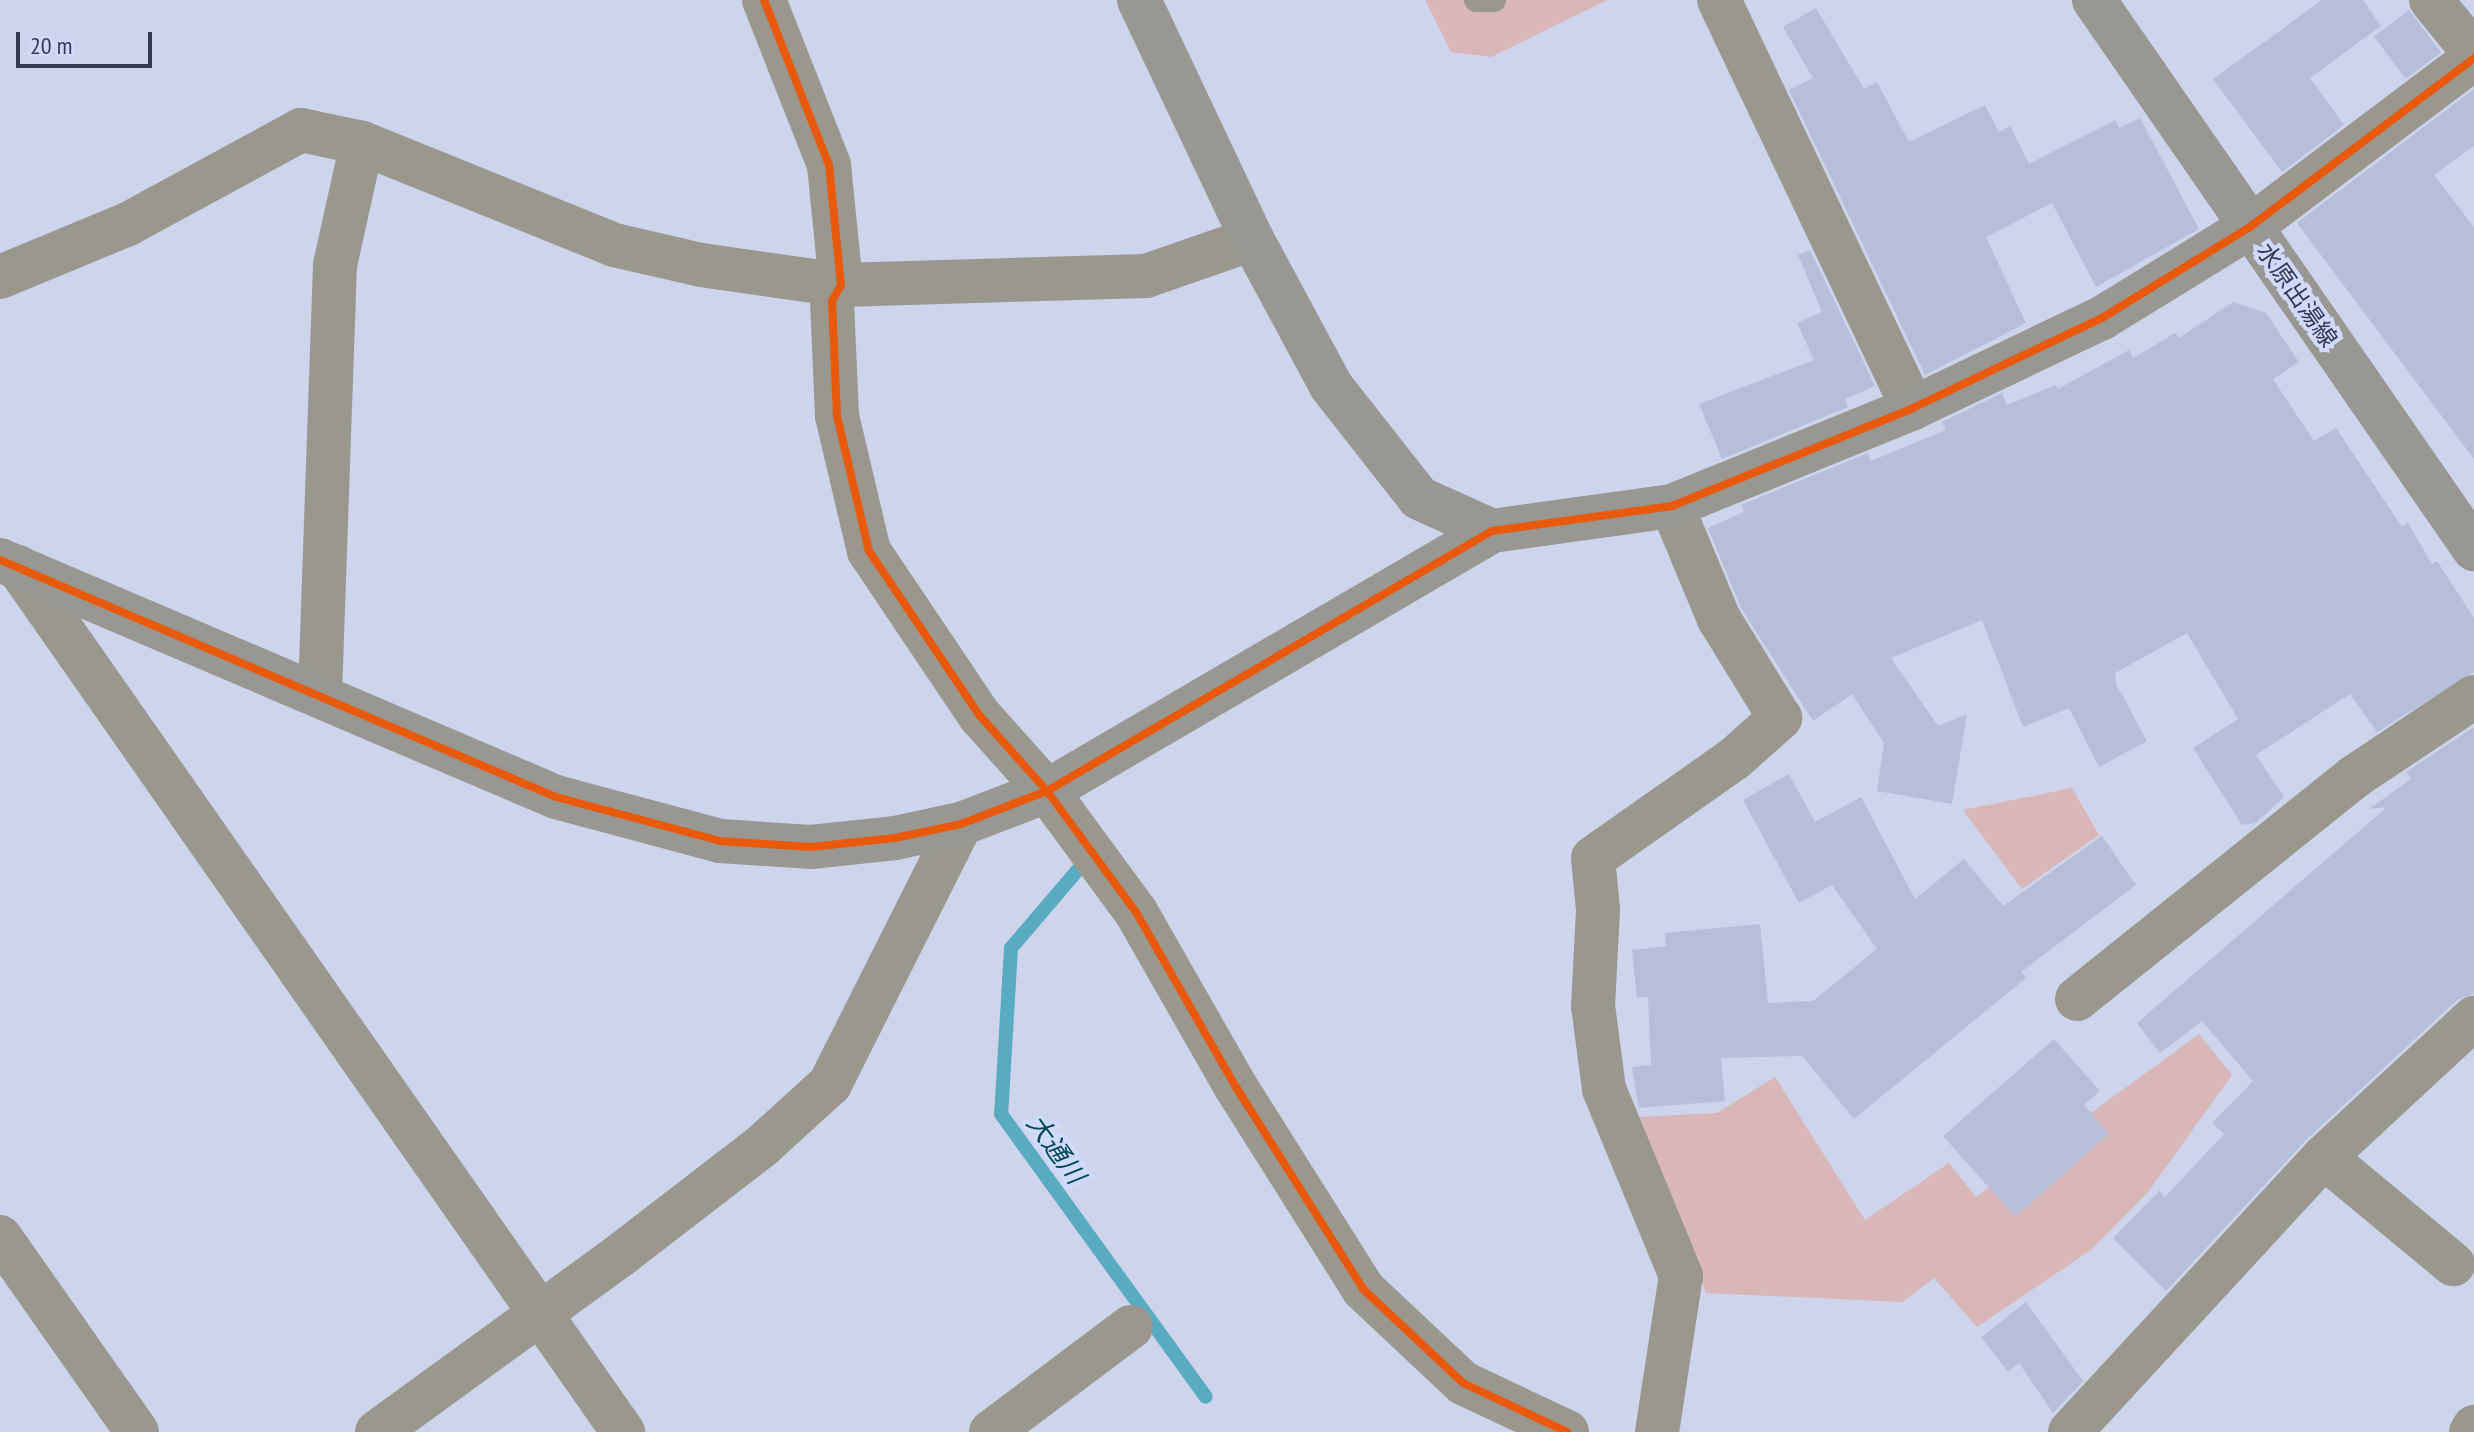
<!DOCTYPE html>
<meta charset="utf-8">
<style>
body{margin:0}
#map{position:relative;width:2474px;height:1432px;overflow:hidden;background:#cdd4ec;font-family:"PT Sans Narrow","Noto Sans JP",sans-serif}
div>[style]{position:absolute}
.green>*{inset:0;background:#d9b7b9}
.stream>*{height:14px;margin:-7px;padding:0 7px;transform-origin:7px;border-radius:7px;background:#58abc1}
.building>*{inset:0;background:#b7bed9;transform-origin:0 0}
.lane>*{height:24px;margin:-12px;padding:0 12px;transform-origin:12px;border-radius:12px;background:#9a988e}
.street>*{height:44px;margin:-22px;padding:0 22px;transform-origin:22px;border-radius:22px;background:#9a988e}
.secondary>*{height:44px;margin:-22px;padding:0 22px;transform-origin:22px;border-radius:22px;background:#989791}
.cycleway>*{height:8px;margin:-4px;padding:0 4px;transform-origin:4px;border-radius:4px;background:#e8590c}
span{translate:-50% -50%;white-space:nowrap;text-align:center;line-height:1.15;-webkit-text-stroke:8px #d0dafc;paint-order:stroke}
.street-label{font-size:24px;color:#33394f}
.water-label{font-size:26px;color:#014651;font-style:italic}
.scale{position:absolute;left:16px;top:32px;width:136px;height:36px;box-sizing:border-box;border:4px solid #33394f;border-top:0;padding-left:10px;font-size:24px;line-height:28px;white-space:nowrap;color:#33394f;-webkit-text-stroke:6px #d0dafc;paint-order:stroke}
</style>
<div id="map">
<div class="green">
<div style="clip-path:polygon(1425px 0,1607px 0,1491px 57px,1451px 52px)"></div>
<div style="clip-path:polygon(2072px 788px,2099px 835px,2022px 889px,1963px 810px)"></div>
<div style="clip-path:polygon(2199px 1034px,2232px 1075px,2148px 1192px,2091px 1250px,1977px 1327px,1934px 1278px,1902px 1302px,1706px 1293px,1639px 1117px,1717px 1113px,1775px 1077px,1865px 1220px,1949px 1163px,1976px 1197px)"></div>
</div>
<div class="stream">
<div style="left:1082px;top:865px;width:109px;rotate:130.5deg"></div>
<div style="left:1011px;top:948px;width:166px;rotate:93.4deg"></div>
<div style="left:1001px;top:1114px;width:349px;rotate:54.1deg"></div>
</div>
<div class="building">
<div style="clip-path:polygon(2322px 0,2363px 0,2381px 26px,2310px 78px,2344px 125px,2282px 172px,2213px 79px)"></div>
<div style="clip-path:polygon(1816px 8px,1864px 89px,1877px 82px,1909px 142px,1985px 105px,1999px 132px,2010px 126px,2029px 164px,2115px 120px,2119px 128px,2140px 118px,2199px 229px,2096px 287px,2052px 203px,1986px 237px,2026px 323px,1925px 375px,1789px 90px,1813px 78px,1783px 27px)"></div>
<div style="left:2409px;top:10px;width:53px;height:44px;rotate:53deg"></div>
<div style="clip-path:polygon(2474px 89px,2474px 146px,2434px 175px,2474px 227px,2474px 459px,2297px 223px)"></div>
<div style="clip-path:polygon(1810px 250px,1875px 386px,1845px 399px,1848px 407px,1722px 459px,1699px 404px,1814px 360px,1797px 323px,1822px 312px,1798px 255px)"></div>
<div style="clip-path:polygon(2233px 302px,2266px 313px,2299px 362px,2273px 379px,2314px 441px,2336px 428px,2402px 527px,2408px 523px,2432px 564px,2437px 561px,2474px 618px,2474px 672px,2377px 732px,2350px 694px,2256px 755px,2284px 797px,2256px 823px,2242px 825px,2193px 748px,2238px 719px,2187px 633px,2115px 673px,2116px 684px,2147px 741px,2099px 767px,2069px 708px,2023px 727px,1982px 620px,1891px 658px,1938px 726px,1967px 714px,1952px 804px,1877px 791px,1884px 743px,1852px 694px,1813px 721px,1741px 608px,1708px 528px,1744px 512px,1741px 505px,1868px 453px,1871px 461px,1946px 430px,1942px 422px,2002px 393px,2007px 405px,2056px 385px,2058px 389px,2129px 350px,2133px 358px,2175px 333px,2179px 338px)"></div>
<div style="clip-path:polygon(2474px 727px,2474px 994px,2457px 1000px,2307px 1139px,2166px 1291px,2113px 1238px,2159px 1191px,2165px 1197px,2224px 1134px,2212px 1123px,2253px 1081px,2202px 1021px,2160px 1053px,2137px 1023px,2387px 807px,2369px 809px,2411px 779px,2406px 772px)"></div>
<div style="clip-path:polygon(1789px 774px,1815px 822px,1861px 797px,1915px 899px,1964px 859px,2003px 906px,2102px 836px,2136px 885px,2021px 972px,2026px 978px,1854px 1119px,1802px 1056px,1721px 1058px,1725px 1101px,1639px 1108px,1632px 1067px,1651px 1065px,1648px 997px,1637px 998px,1632px 950px,1666px 946px,1665px 933px,1760px 924px,1768px 1003px,1813px 1001px,1877px 949px,1832px 885px,1799px 903px,1743px 800px)"></div>
<div style="clip-path:polygon(2054px 1039px,2100px 1091px,2084px 1105px,2109px 1134px,2015px 1217px,1943px 1136px)"></div>
<div style="clip-path:polygon(2026px 1302px,2083px 1381px,2053px 1413px,2019px 1363px,2008px 1372px,1981px 1337px)"></div>
</div>
<div class="lane">
<div style="left:1476px;top:0;width:18px"></div>
</div>
<div class="street">
<div style="left:764px;top:0;width:177px;rotate:68.5deg"></div>
<div style="left:829px;top:165px;width:121px;rotate:84.3deg"></div>
<div style="left:841px;top:285px;width:18px;rotate:119deg"></div>
<div style="left:832px;top:301px;width:115px;rotate:87.5deg"></div>
<div style="left:837px;top:416px;width:139px;rotate:76.7deg"></div>
<div style="left:869px;top:551px;width:199px;rotate:56.1deg"></div>
<div style="left:980px;top:716px;width:101px;rotate:48.2deg"></div>
<div style="left:1047px;top:791px;width:150px;rotate:53.7deg"></div>
<div style="left:1136px;top:912px;width:202px;rotate:60.3deg"></div>
<div style="left:1236px;top:1087px;width:239px;rotate:57.8deg"></div>
<div style="left:1363px;top:1289px;width:137px;rotate:43.2deg"></div>
<div style="left:1463px;top:1383px;width:115px;rotate:25.2deg"></div>
<div style="left:1719px;top:0;width:452px;rotate:64.6deg"></div>
<div style="left:2431px;top:0;width:68px;rotate:50.9deg"></div>
<div style="left:2250px;top:227px;width:281px;rotate:-37deg"></div>
<div style="left:0;top:277px;width:139px;rotate:-22.5deg"></div>
<div style="left:128px;top:224px;width:197px;rotate:-28.5deg"></div>
<div style="left:301px;top:130px;width:62px;rotate:12deg"></div>
<div style="left:362px;top:143px;width:272px;rotate:22deg"></div>
<div style="left:614px;top:245px;width:89px;rotate:12.9deg"></div>
<div style="left:701px;top:265px;width:141px;rotate:8.1deg"></div>
<div style="left:841px;top:285px;width:305px;rotate:-1.7deg"></div>
<div style="left:1146px;top:276px;width:112px;rotate:-19.2deg"></div>
<div style="left:18px;top:567px;width:1056px;rotate:55.03deg"></div>
<div style="left:320px;top:694px;width:429px;rotate:-88deg"></div>
<div style="left:335px;top:265px;width:125px;rotate:-77.5deg"></div>
<div style="left:2077px;top:999px;width:355px;rotate:-38.7deg"></div>
<div style="left:2354px;top:777px;width:144px;rotate:-33.7deg"></div>
<div style="left:2324px;top:1157px;width:168px;rotate:39.7deg"></div>
<div style="left:0;top:1237px;width:238px;rotate:54.9deg"></div>
<div style="left:377px;top:1432px;width:304px;rotate:-36deg"></div>
<div style="left:623px;top:1253px;width:177px;rotate:-37.6deg"></div>
<div style="left:763px;top:1145px;width:91px;rotate:-42.3deg"></div>
<div style="left:830px;top:1084px;width:291px;rotate:-63.3deg"></div>
<div style="left:991px;top:1432px;width:175px;rotate:-36.9deg"></div>
<div style="left:1657px;top:1432px;width:158px;rotate:-81.3deg"></div>
<div style="left:1681px;top:1276px;width:202px;rotate:-112.4deg"></div>
<div style="left:1604px;top:1089px;width:84px;rotate:-97.5deg"></div>
<div style="left:1593px;top:1006px;width:97px;rotate:-87deg"></div>
<div style="left:1598px;top:909px;width:51px;rotate:-95.6deg"></div>
<div style="left:1593px;top:858px;width:172px;rotate:-35.1deg"></div>
<div style="left:1734px;top:759px;width:62px;rotate:-41.7deg"></div>
<div style="left:1780px;top:718px;width:116px;rotate:-121.6deg"></div>
<div style="left:1719px;top:619px;width:122px;rotate:-112.6deg"></div>
<div style="left:2070px;top:1432px;width:374px;rotate:-47.3deg"></div>
<div style="left:2324px;top:1157px;width:205px;rotate:-42.8deg"></div>
<div style="left:2471px;top:1432px;width:6px;rotate:-59deg"></div>
</div>
<div class="secondary">
<div style="left:1139px;top:0;width:264px;rotate:64.7deg"></div>
<div style="left:1252px;top:239px;width:167px;rotate:61.7deg"></div>
<div style="left:1331px;top:386px;width:142px;rotate:51.8deg"></div>
<div style="left:1419px;top:498px;width:80px;rotate:24.3deg"></div>
<div style="left:2094px;top:0;width:668px;rotate:55.31deg"></div>
<div style="left:0;top:560px;width:604px;rotate:23.09deg"></div>
<div style="left:556px;top:797px;width:170px;rotate:15deg"></div>
<div style="left:720px;top:841px;width:91px;rotate:3.8deg"></div>
<div style="left:811px;top:847px;width:84px;rotate:-6.1deg"></div>
<div style="left:895px;top:838px;width:67px;rotate:-12deg"></div>
<div style="left:961px;top:824px;width:92px;rotate:-21deg"></div>
<div style="left:1047px;top:791px;width:515px;rotate:-30.3deg"></div>
<div style="left:1492px;top:531px;width:182px;rotate:-7.9deg"></div>
<div style="left:1672px;top:506px;width:260px;rotate:-22.1deg"></div>
<div style="left:1913px;top:408px;width:209px;rotate:-25.5deg"></div>
<div style="left:2102px;top:318px;width:174px;rotate:-31.6deg"></div>
</div>
<div class="cycleway">
<div style="left:764px;top:0;width:177px;rotate:68.5deg"></div>
<div style="left:829px;top:165px;width:121px;rotate:84.3deg"></div>
<div style="left:841px;top:285px;width:18px;rotate:119deg"></div>
<div style="left:832px;top:301px;width:115px;rotate:87.5deg"></div>
<div style="left:837px;top:416px;width:139px;rotate:76.7deg"></div>
<div style="left:869px;top:551px;width:199px;rotate:56.1deg"></div>
<div style="left:980px;top:716px;width:101px;rotate:48.2deg"></div>
<div style="left:1047px;top:791px;width:150px;rotate:53.7deg"></div>
<div style="left:1136px;top:912px;width:202px;rotate:60.3deg"></div>
<div style="left:1236px;top:1087px;width:239px;rotate:57.8deg"></div>
<div style="left:1363px;top:1289px;width:137px;rotate:43.2deg"></div>
<div style="left:1463px;top:1383px;width:115px;rotate:25.2deg"></div>
<div style="left:0;top:560px;width:604px;rotate:23.09deg"></div>
<div style="left:556px;top:797px;width:170px;rotate:15deg"></div>
<div style="left:720px;top:841px;width:91px;rotate:3.8deg"></div>
<div style="left:811px;top:847px;width:84px;rotate:-6.1deg"></div>
<div style="left:895px;top:838px;width:67px;rotate:-12deg"></div>
<div style="left:961px;top:824px;width:92px;rotate:-21deg"></div>
<div style="left:1047px;top:791px;width:515px;rotate:-30.3deg"></div>
<div style="left:1492px;top:531px;width:182px;rotate:-7.9deg"></div>
<div style="left:1672px;top:506px;width:260px;rotate:-22.1deg"></div>
<div style="left:1913px;top:408px;width:209px;rotate:-25.5deg"></div>
<div style="left:2102px;top:318px;width:174px;rotate:-31.6deg"></div>
<div style="left:2250px;top:227px;width:281px;rotate:-37deg"></div>
</div>
<div class="street-label">
<span style="left:2297px;top:295px;rotate:55deg">水原出湯線</span>
</div>
<div class="water-label">
<span style="left:1056px;top:1149px;rotate:54deg">大通川</span>
</div>
<div class="scale">20 m</div>
</div>
